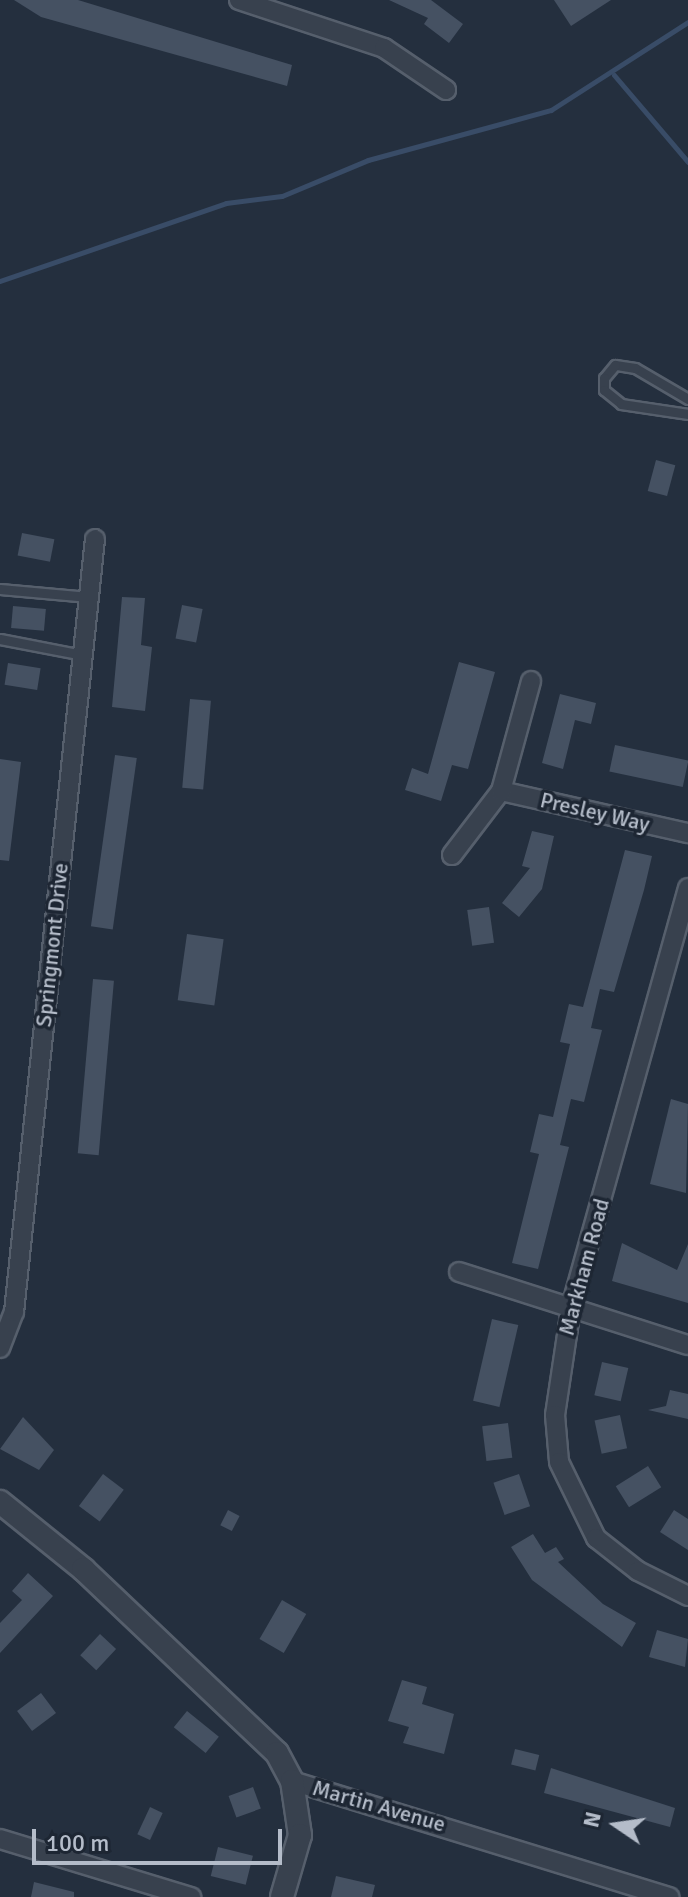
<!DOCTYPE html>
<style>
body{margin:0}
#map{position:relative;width:688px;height:1897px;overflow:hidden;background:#242f3e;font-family:Signika,sans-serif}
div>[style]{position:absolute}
.stream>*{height:5px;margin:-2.5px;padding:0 2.5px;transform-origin:2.5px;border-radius:2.5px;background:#394c67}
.building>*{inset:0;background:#455162;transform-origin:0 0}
.roads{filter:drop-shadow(2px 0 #565f6c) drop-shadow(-2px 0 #565f6c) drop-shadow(0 2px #565f6c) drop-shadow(0 -2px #565f6c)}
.service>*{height:9px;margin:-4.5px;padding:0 4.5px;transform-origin:4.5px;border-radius:4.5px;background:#38414e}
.minor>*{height:18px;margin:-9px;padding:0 9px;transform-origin:9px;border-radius:9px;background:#38414e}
.tertiary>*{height:22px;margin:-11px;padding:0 11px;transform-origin:11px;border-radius:11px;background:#38414e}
span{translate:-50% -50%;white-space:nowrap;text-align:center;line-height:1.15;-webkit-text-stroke:7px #1d2633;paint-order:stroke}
.street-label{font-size:22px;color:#b4bcc9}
.north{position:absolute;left:576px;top:1785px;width:80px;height:80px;-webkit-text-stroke:6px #1d2633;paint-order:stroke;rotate:283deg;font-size:22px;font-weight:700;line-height:32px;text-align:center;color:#b4bcc9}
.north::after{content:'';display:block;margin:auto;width:28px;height:36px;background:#b4bcc9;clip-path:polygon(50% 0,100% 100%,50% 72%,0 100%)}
.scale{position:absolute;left:32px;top:1829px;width:250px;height:36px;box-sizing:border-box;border:4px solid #b4bcc9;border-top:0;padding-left:10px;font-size:24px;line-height:28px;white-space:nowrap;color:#b4bcc9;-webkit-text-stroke:6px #1d2633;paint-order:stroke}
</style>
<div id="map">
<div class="stream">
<div style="left:614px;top:75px;width:114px;rotate:49.6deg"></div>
<div style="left:0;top:281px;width:239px;rotate:-19deg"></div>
<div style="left:226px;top:203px;width:56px;rotate:-7.1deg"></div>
<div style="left:282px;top:196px;width:93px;rotate:-22.7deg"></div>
<div style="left:368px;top:160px;width:190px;rotate:-15.3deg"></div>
<div style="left:551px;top:110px;width:163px;rotate:-32.7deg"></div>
</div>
<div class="building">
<div style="clip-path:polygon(14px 0,78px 0,292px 65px,287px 86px,41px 17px)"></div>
<div style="clip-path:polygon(389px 0,431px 0,463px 24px,449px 43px,424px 24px,428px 18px)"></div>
<div style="clip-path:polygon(554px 0,611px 0,571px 26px)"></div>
<div style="left:656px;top:460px;width:20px;height:32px;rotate:15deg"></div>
<div style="left:22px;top:533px;width:33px;height:23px;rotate:11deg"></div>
<div style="clip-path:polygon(122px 597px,145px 598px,141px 645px,152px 647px,145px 711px,112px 707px)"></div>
<div style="left:182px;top:605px;width:21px;height:34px;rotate:11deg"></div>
<div style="left:13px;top:606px;width:33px;height:22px;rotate:5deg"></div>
<div style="clip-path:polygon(459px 662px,495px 672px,468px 769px,452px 765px,441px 801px,405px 790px,412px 768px,428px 774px)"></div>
<div style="left:8px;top:663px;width:33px;height:22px;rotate:9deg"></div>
<div style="clip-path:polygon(560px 694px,596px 703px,591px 724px,575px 720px,563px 769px,542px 763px)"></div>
<div style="left:190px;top:699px;width:21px;height:89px;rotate:5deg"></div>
<div style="left:615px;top:745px;width:75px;height:27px;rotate:12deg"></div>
<div style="left:115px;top:755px;width:22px;height:173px;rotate:8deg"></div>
<div style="clip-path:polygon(0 759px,21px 762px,9px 861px,0 860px)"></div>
<div style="clip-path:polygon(532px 831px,554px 836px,542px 889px,519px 917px,502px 903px,530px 868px,522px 866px)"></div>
<div style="clip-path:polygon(625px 850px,652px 856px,644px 890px,614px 992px,600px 989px,591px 1028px,602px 1030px,584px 1102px,571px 1099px,560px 1145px,569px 1147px,538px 1269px,512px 1263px,539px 1154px,530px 1152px,539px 1114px,553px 1117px,570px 1044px,560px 1042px,569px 1004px,583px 1007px)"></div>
<div style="left:489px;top:907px;width:36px;height:22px;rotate:82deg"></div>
<div style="left:187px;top:934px;width:37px;height:67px;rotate:8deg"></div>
<div style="left:93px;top:979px;width:21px;height:175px;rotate:5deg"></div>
<div style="clip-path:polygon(671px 1099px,688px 1104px,686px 1193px,650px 1184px)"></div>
<div style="clip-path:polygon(622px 1243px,677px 1270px,688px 1244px,688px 1303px,612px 1281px)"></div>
<div style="left:492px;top:1319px;width:27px;height:84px;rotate:13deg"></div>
<div style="left:602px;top:1362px;width:27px;height:34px;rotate:13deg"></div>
<div style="clip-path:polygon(670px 1390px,688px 1394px,688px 1419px,648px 1410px,666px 1406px)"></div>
<div style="left:620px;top:1415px;width:34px;height:26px;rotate:78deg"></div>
<div style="clip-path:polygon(23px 1417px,54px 1450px,39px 1470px,0 1449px)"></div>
<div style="left:508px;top:1423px;width:35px;height:26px;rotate:83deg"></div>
<div style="left:648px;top:1466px;width:25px;height:38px;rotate:58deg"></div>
<div style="left:103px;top:1474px;width:26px;height:40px;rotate:37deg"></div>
<div style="left:519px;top:1474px;width:34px;height:27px;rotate:71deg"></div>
<div style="left:228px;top:1510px;width:13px;height:17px;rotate:27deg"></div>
<div style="clip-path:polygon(674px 1510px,688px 1519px,688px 1550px,660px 1532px)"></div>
<div style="clip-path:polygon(533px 1534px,545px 1553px,556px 1547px,564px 1559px,558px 1562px,603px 1604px,636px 1623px,622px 1647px,532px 1580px,511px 1547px)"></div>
<div style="clip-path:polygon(28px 1573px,53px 1596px,0 1653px,0 1623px,22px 1600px,12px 1591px)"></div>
<div style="left:282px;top:1600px;width:28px;height:45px;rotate:30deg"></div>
<div style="clip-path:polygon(657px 1630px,688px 1639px,685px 1667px,649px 1657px)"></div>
<div style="left:100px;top:1634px;width:22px;height:29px;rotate:43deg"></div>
<div style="clip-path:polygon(402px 1680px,427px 1687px,422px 1704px,454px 1714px,444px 1754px,403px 1743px,409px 1727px,388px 1721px)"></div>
<div style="left:41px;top:1693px;width:25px;height:30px;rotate:53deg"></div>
<div style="left:187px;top:1711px;width:41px;height:21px;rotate:39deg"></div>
<div style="left:515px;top:1749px;width:25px;height:16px;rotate:14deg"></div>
<div style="clip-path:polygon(551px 1768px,675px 1808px,670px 1827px,544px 1793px)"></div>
<div style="left:253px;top:1787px;width:23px;height:26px;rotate:70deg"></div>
<div style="left:150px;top:1807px;width:14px;height:30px;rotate:25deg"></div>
<div style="left:218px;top:1847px;width:36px;height:30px;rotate:14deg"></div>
<div style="clip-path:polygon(336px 1876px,375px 1885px,372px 1897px,331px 1897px)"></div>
<div style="clip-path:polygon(34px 1882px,74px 1892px,74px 1897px,31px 1897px)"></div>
</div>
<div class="roads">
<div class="service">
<div style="left:688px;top:399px;width:61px;rotate:-149.7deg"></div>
<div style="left:635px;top:368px;width:20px;rotate:-171deg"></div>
<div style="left:615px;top:365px;width:17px;rotate:130deg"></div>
<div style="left:604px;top:378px;width:12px;rotate:90deg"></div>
<div style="left:604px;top:390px;width:22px;rotate:39deg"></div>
<div style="left:621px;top:404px;width:68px;rotate:8.5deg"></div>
<div style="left:0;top:589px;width:89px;rotate:5.1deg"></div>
<div style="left:0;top:639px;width:85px;rotate:10.9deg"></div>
</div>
<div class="minor">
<div style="left:239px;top:0;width:153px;rotate:18.3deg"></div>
<div style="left:384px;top:48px;width:75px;rotate:34.1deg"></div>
<div style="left:501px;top:791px;width:192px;rotate:12.7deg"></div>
<div style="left:452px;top:855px;width:81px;rotate:-52.6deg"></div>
<div style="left:501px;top:791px;width:114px;rotate:-74.7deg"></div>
<div style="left:688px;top:888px;width:436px;rotate:105.6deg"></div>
<div style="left:571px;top:1308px;width:108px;rotate:98.5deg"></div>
<div style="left:555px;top:1415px;width:47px;rotate:85.1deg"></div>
<div style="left:559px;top:1462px;width:85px;rotate:64deg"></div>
<div style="left:596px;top:1538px;width:53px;rotate:38.2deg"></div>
<div style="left:638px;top:1571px;width:56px;rotate:26.6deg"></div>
<div style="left:459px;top:1272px;width:240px;rotate:17.7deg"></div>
<div style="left:0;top:1348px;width:39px;rotate:-69deg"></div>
<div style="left:14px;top:1312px;width:777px;rotate:-84.02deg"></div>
<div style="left:292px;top:1781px;width:395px;rotate:17.1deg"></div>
<div style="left:0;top:1839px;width:200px;rotate:16.9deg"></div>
</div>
<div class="tertiary">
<div style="left:0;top:1502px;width:107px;rotate:38.9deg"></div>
<div style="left:83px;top:1569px;width:267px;rotate:43.5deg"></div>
<div style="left:277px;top:1753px;width:32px;rotate:62deg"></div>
<div style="left:292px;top:1781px;width:55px;rotate:81.6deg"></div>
<div style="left:300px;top:1835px;width:65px;rotate:106.2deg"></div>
</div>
</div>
<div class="street-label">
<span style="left:595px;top:812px;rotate:13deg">Presley Way</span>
<span style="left:52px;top:945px;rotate:-84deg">Springmont Drive</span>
<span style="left:584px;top:1267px;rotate:-75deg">Markham Road</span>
<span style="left:379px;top:1806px;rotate:16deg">Martin Avenue</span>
</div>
<div class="north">N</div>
<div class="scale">100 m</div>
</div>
